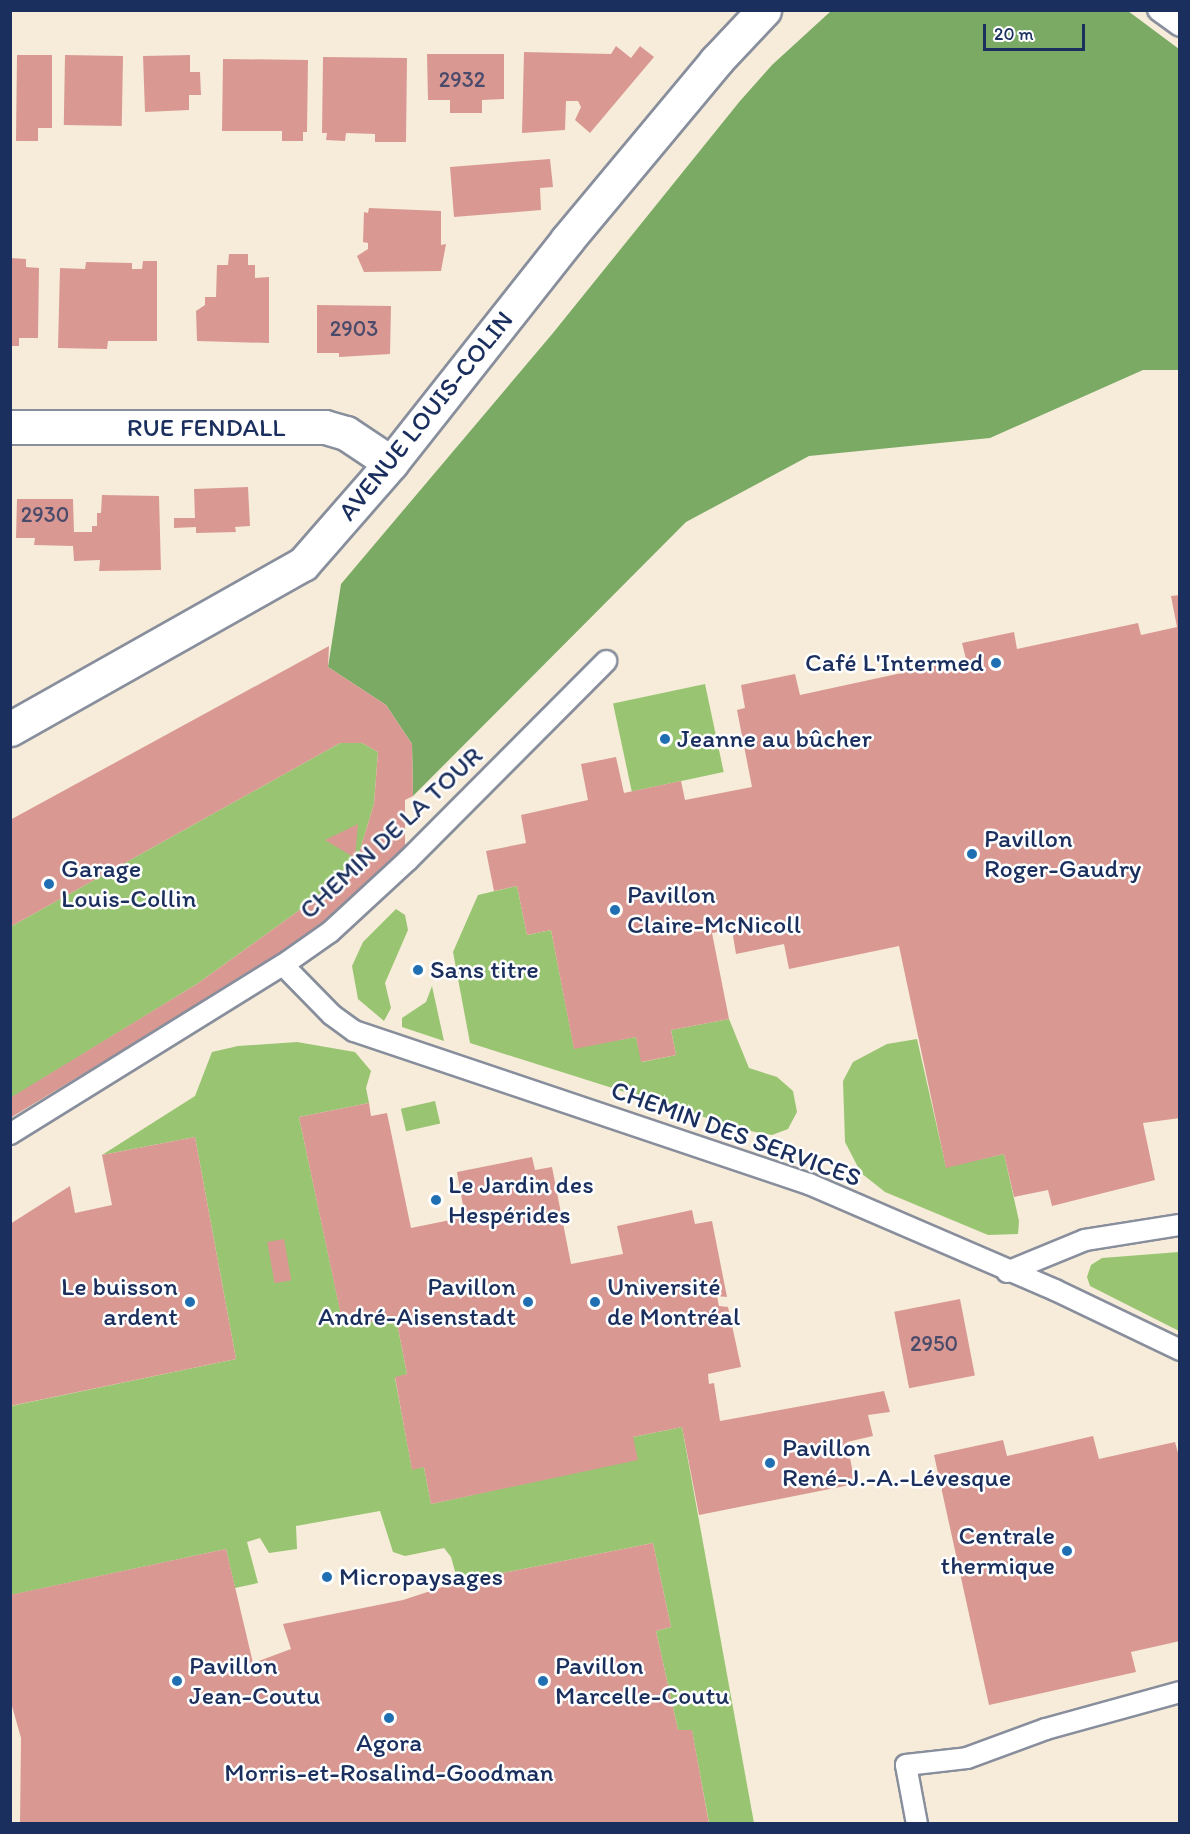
<!DOCTYPE html>
<meta charset="utf-8">
<style>
body{margin:0}
#map{position:relative;width:1190px;height:1834px;overflow:hidden;background:#f6ecd9;font-family:Itim,sans-serif}
div>[style]{position:absolute}
.green>*{inset:0;background:#99c572;transform-origin:0 0}
.forest>*{inset:0;background:#7aaa64}
.building>*{inset:0;background:#d99992;transform-origin:0 0}
.roads{filter:drop-shadow(2px 0 #888e9c) drop-shadow(-2px 0 #888e9c) drop-shadow(0 2px #888e9c) drop-shadow(0 -2px #888e9c)}
.service>*{height:20px;margin:-10px;padding:0 10px;transform-origin:10px;border-radius:10px;background:#fff}
.minor>*{height:33px;margin:-16.5px;padding:0 16.5px;transform-origin:16.5px;border-radius:16.5px;background:#fff}
.dots>*{width:16px;height:16px;translate:-50% -50%;box-sizing:border-box;border:3px solid #fff;border-radius:50%}
span{translate:-50% -50%;white-space:nowrap;text-align:center;line-height:1.15;-webkit-text-stroke:5px #fff;paint-order:stroke}
.number-label{font-size:22px;color:#4a4a6b}
.number-label span{-webkit-text-stroke-width:0}
.street-label{font-size:26px;color:#1b2f5e}
.poi-label{font-size:26px;color:#1b2f5e}
.right{translate:-100% -50%;text-align:right}
.left{translate:0 -50%;text-align:left}
.frame{position:absolute;inset:0;border:12px solid #1b2f5e;pointer-events:none}
.scale{position:absolute;left:983px;top:24px;width:102px;height:27px;box-sizing:border-box;border:3px solid #1b2f5e;border-top:0;padding-left:8px;font-size:18px;line-height:21px;white-space:nowrap;color:#1b2f5e;-webkit-text-stroke:4px #fff;paint-order:stroke}
</style>
<div id="map">
<div class="green">
<div style="left:705px;top:684px;width:90px;height:94px;rotate:78deg"></div>
<div style="clip-path:polygon(340px 743px,362px 743px,378px 752px,374px 804px,356px 863px,308px 904px,197px 984px,11px 1098px,10px 927px)"></div>
<div style="clip-path:polygon(517px 886px,527px 935px,551px 930px,574px 1048px,636px 1037px,642px 1062px,676px 1055px,671px 1030px,729px 1019px,749px 1068px,777px 1077px,793px 1091px,797px 1112px,788px 1129px,772px 1135px,745px 1130px,470px 1043px,453px 952px,478px 895px)"></div>
<div style="clip-path:polygon(396px 909px,405px 915px,408px 930px,385px 983px,391px 1008px,384px 1021px,358px 999px,352px 966px,363px 942px)"></div>
<div style="clip-path:polygon(432px 986px,444px 1041px,402px 1027px,402px 1018px,426px 1002px)"></div>
<div style="clip-path:polygon(917px 1039px,946px 1167px,1004px 1154px,1019px 1221px,1018px 1234px,988px 1235px,885px 1192px,861px 1173px,845px 1142px,843px 1081px,853px 1062px,887px 1044px)"></div>
<div style="clip-path:polygon(297px 1042px,355px 1052px,371px 1071px,366px 1088px,369px 1103px,299px 1117px,343px 1324px,396px 1318px,407px 1374px,395px 1378px,412px 1469px,424px 1467px,431px 1504px,573px 1473px,633px 1437px,682px 1427px,754px 1823px,709px 1823px,692px 1731px,678px 1730px,656px 1631px,671px 1627px,653px 1543px,458px 1582px,451px 1557px,444px 1548px,405px 1556px,393px 1552px,380px 1511px,296px 1526px,297px 1549px,269px 1553px,260px 1538px,247px 1542px,258px 1583px,235px 1588px,226px 1549px,11px 1595px,11px 1406px,236px 1359px,195px 1137px,102px 1155px,195px 1096px,212px 1052px,238px 1046px)"></div>
<div style="left:435px;top:1101px;width:23px;height:35px;rotate:77deg"></div>
<div style="clip-path:polygon(1179px 1252px,1179px 1331px,1090px 1286px,1087px 1277px,1091px 1265px,1102px 1258px)"></div>
</div>
<div class="forest">
<div style="clip-path:polygon(831px 11px,1128px 11px,1179px 49px,1179px 370px,1143px 370px,990px 438px,809px 456px,686px 522px,413px 796px,412px 744px,386px 705px,328px 667px,341px 584px,553px 333px,740px 101px,772px 65px)"></div>
</div>
<div class="building">
<div style="clip-path:polygon(616px 46px,631px 58px,640px 46px,654px 57px,590px 133px,575px 120px,581px 107px,578px 101px,566px 101px,565px 130px,522px 133px,524px 52px,611px 54px)"></div>
<div style="clip-path:polygon(427px 54px,504px 54px,504px 99px,482px 100px,482px 113px,450px 113px,450px 100px,428px 100px)"></div>
<div style="clip-path:polygon(17px 55px,52px 55px,52px 128px,38px 128px,38px 141px,16px 141px)"></div>
<div style="left:65px;top:55px;width:58px;height:70px;rotate:1deg"></div>
<div style="clip-path:polygon(190px 55px,190px 72px,200px 72px,201px 95px,189px 95px,189px 110px,145px 112px,143px 56px)"></div>
<div style="clip-path:polygon(323px 57px,407px 58px,406px 142px,375px 142px,375px 134px,346px 133px,345px 141px,326px 140px,327px 133px,322px 133px)"></div>
<div style="clip-path:polygon(223px 59px,308px 60px,307px 132px,303px 132px,303px 141px,282px 141px,282px 131px,222px 131px)"></div>
<div style="clip-path:polygon(550px 159px,553px 187px,540px 188px,541px 210px,454px 217px,450px 167px)"></div>
<div style="clip-path:polygon(369px 208px,441px 211px,441px 245px,446px 244px,441px 271px,364px 272px,357px 256px,368px 249px,368px 243px,363px 242px,364px 212px,368px 213px)"></div>
<div style="clip-path:polygon(229px 254px,248px 254px,248px 265px,255px 265px,255px 278px,269px 277px,269px 343px,197px 341px,196px 311px,205px 305px,205px 297px,216px 297px,217px 265px,228px 265px)"></div>
<div style="clip-path:polygon(10px 258px,26px 259px,26px 267px,39px 268px,38px 338px,19px 338px,19px 346px,10px 346px)"></div>
<div style="clip-path:polygon(143px 261px,157px 261px,157px 341px,108px 341px,107px 349px,58px 348px,60px 268px,85px 269px,86px 262px,132px 263px,132px 269px,142px 269px)"></div>
<div style="clip-path:polygon(317px 305px,391px 306px,390px 354px,339px 357px,339px 353px,317px 353px)"></div>
<div style="clip-path:polygon(248px 487px,250px 526px,235px 527px,236px 532px,196px 533px,196px 527px,174px 528px,174px 518px,195px 518px,194px 489px)"></div>
<div style="clip-path:polygon(102px 495px,159px 496px,161px 570px,99px 571px,100px 560px,74px 561px,73px 546px,34px 545px,35px 538px,16px 538px,17px 499px,73px 499px,74px 532px,92px 532px,92px 526px,97px 526px,97px 513px,101px 513px)"></div>
<div style="clip-path:polygon(1180px 595px,1180px 1118px,1143px 1123px,1155px 1180px,1052px 1206px,1048px 1190px,1014px 1197px,1004px 1154px,946px 1168px,899px 946px,789px 969px,784px 944px,736px 954px,732px 930px,712px 933px,729px 1019px,671px 1030px,676px 1055px,641px 1062px,636px 1037px,574px 1049px,551px 930px,527px 935px,517px 886px,494px 891px,486px 851px,526px 843px,521px 815px,588px 800px,581px 764px,616px 757px,624px 793px,681px 781px,685px 800px,752px 787px,737px 710px,745px 708px,741px 685px,795px 674px,800px 695px,966px 659px,962px 643px,1014px 632px,1017px 649px,1138px 623px,1141px 635px,1177px 627px,1171px 596px)"></div>
<div style="clip-path:polygon(329px 646px,328px 667px,386px 705px,412px 744px,413px 796px,405px 800px,405px 853px,301px 943px,10px 1118px,10px 1098px,197px 984px,308px 904px,356px 863px,374px 804px,378px 752px,362px 743px,340px 743px,10px 927px,10px 820px)"></div>
<div style="clip-path:polygon(358px 824px,355px 858px,325px 840px)"></div>
<div style="clip-path:polygon(369px 1103px,371px 1116px,387px 1113px,411px 1228px,465px 1217px,457px 1172px,532px 1157px,535px 1170px,552px 1167px,571px 1264px,623px 1254px,617px 1226px,692px 1210px,695px 1224px,712px 1221px,727px 1297px,717px 1296px,719px 1306px,728px 1307px,741px 1367px,708px 1374px,709px 1384px,714px 1383px,720px 1421px,884px 1391px,890px 1412px,868px 1415px,873px 1436px,847px 1442px,855px 1484px,699px 1515px,682px 1427px,633px 1437px,638px 1460px,431px 1504px,424px 1467px,412px 1470px,395px 1377px,407px 1374px,396px 1318px,343px 1325px,299px 1117px)"></div>
<div style="clip-path:polygon(195px 1137px,236px 1359px,10px 1406px,10px 1224px,70px 1186px,75px 1213px,112px 1205px,102px 1155px)"></div>
<div style="left:284px;top:1239px;width:42px;height:17px;rotate:80deg"></div>
<div style="left:960px;top:1299px;width:78px;height:67px;rotate:79deg"></div>
<div style="clip-path:polygon(1093px 1436px,1099px 1459px,1175px 1442px,1180px 1460px,1180px 1641px,1131px 1652px,1136px 1672px,989px 1705px,934px 1455px,1003px 1440px,1007px 1456px)"></div>
<div style="clip-path:polygon(653px 1543px,671px 1627px,656px 1631px,678px 1730px,692px 1730px,709px 1824px,20px 1824px,21px 1738px,10px 1699px,10px 1595px,226px 1549px,253px 1663px,291px 1649px,283px 1624px,403px 1600px,458px 1582px)"></div>
</div>
<div class="roads">
<div class="service">
<div style="left:1158px;top:10px;width:27px;rotate:36deg"></div>
<div style="left:283px;top:965px;width:70px;rotate:45.6deg"></div>
<div style="left:332px;top:1015px;width:27px;rotate:36deg"></div>
<div style="left:354px;top:1031px;width:480px;rotate:18.6deg"></div>
<div style="left:809px;top:1184px;width:268px;rotate:23.3deg"></div>
<div style="left:1055px;top:1290px;width:139px;rotate:25.6deg"></div>
<div style="left:10px;top:1134px;width:321px;rotate:-31.8deg"></div>
<div style="left:283px;top:965px;width:57px;rotate:-35.1deg"></div>
<div style="left:330px;top:932px;width:106px;rotate:-42.7deg"></div>
<div style="left:408px;top:860px;width:281px;rotate:-45.1deg"></div>
<div style="left:1007px;top:1272px;width:84px;rotate:-22.3deg"></div>
<div style="left:1085px;top:1240px;width:96px;rotate:-9deg"></div>
<div style="left:917px;top:1824px;width:60px;rotate:-100.6deg"></div>
<div style="left:906px;top:1765px;width:61px;rotate:-6.5deg"></div>
<div style="left:967px;top:1758px;width:84px;rotate:-20.2deg"></div>
<div style="left:1046px;top:1729px;width:139px;rotate:-15.4deg"></div>
</div>
<div class="minor">
<div style="left:10px;top:427px;width:315px"></div>
<div style="left:325px;top:427px;width:22px;rotate:16deg"></div>
<div style="left:346px;top:433px;width:54px;rotate:33.7deg"></div>
<div style="left:10px;top:729px;width:336px;rotate:-29.4deg"></div>
<div style="left:303px;top:564px;width:134px;rotate:-48.9deg"></div>
<div style="left:391px;top:463px;width:284px;rotate:-51.7deg"></div>
<div style="left:567px;top:240px;width:233px;rotate:-50.2deg"></div>
<div style="left:716px;top:61px;width:70px;rotate:-46.7deg"></div>
</div>
</div>
<div class="dots">
<div style="left:996px;top:663px;background:#1f6fb2"></div>
<div style="left:665px;top:739px;background:#1f6fb2"></div>
<div style="left:972px;top:854px;background:#1f6fb2"></div>
<div style="left:49px;top:884px;background:#1f6fb2"></div>
<div style="left:615px;top:910px;background:#1f6fb2"></div>
<div style="left:418px;top:970px;background:#1f6fb2"></div>
<div style="left:436px;top:1200px;background:#1f6fb2"></div>
<div style="left:190px;top:1302px;background:#1f6fb2"></div>
<div style="left:528px;top:1302px;background:#1f6fb2"></div>
<div style="left:595px;top:1302px;background:#1f6fb2"></div>
<div style="left:770px;top:1463px;background:#1f6fb2"></div>
<div style="left:1067px;top:1551px;background:#1f6fb2"></div>
<div style="left:327px;top:1577px;background:#1f6fb2"></div>
<div style="left:177px;top:1681px;background:#1f6fb2"></div>
<div style="left:543px;top:1681px;background:#1f6fb2"></div>
<div style="left:389px;top:1718px;background:#1f6fb2"></div>
</div>
<div class="number-label">
<span style="left:462px;top:80px">2932</span>
<span style="left:354px;top:329px">2903</span>
<span style="left:45px;top:515px">2930</span>
<span style="left:934px;top:1344px">2950</span>
</div>
<div class="street-label">
<span style="left:426px;top:416px;rotate:-51deg">AVENUE LOUIS-COLIN</span>
<span style="left:206px;top:428px">RUE FENDALL</span>
<span style="left:391px;top:833px;rotate:-43deg">CHEMIN DE LA TOUR</span>
<span style="left:736px;top:1134px;rotate:20deg">CHEMIN DES SERVICES</span>
</div>
<div class="poi-label">
<span class="right" style="left:984px;top:663px">Café L'Intermed</span>
<span class="left" style="left:677px;top:739px">Jeanne au bûcher</span>
<span class="left" style="left:984px;top:854px">Pavillon<br>Roger-Gaudry</span>
<span class="left" style="left:61px;top:884px">Garage<br>Louis-Collin</span>
<span class="left" style="left:627px;top:910px">Pavillon<br>Claire-McNicoll</span>
<span class="left" style="left:430px;top:970px">Sans titre</span>
<span class="left" style="left:448px;top:1200px">Le Jardin des<br>Hespérides</span>
<span class="right" style="left:178px;top:1302px">Le buisson<br>ardent</span>
<span class="right" style="left:516px;top:1302px">Pavillon<br>André-Aisenstadt</span>
<span class="left" style="left:607px;top:1302px">Université<br>de Montréal</span>
<span class="left" style="left:782px;top:1463px">Pavillon<br>René-J.-A.-Lévesque</span>
<span class="right" style="left:1055px;top:1551px">Centrale<br>thermique</span>
<span class="left" style="left:339px;top:1577px">Micropaysages</span>
<span class="left" style="left:189px;top:1681px">Pavillon<br>Jean-Coutu</span>
<span class="left" style="left:555px;top:1681px">Pavillon<br>Marcelle-Coutu</span>
<span style="left:389px;top:1758px">Agora<br>Morris-et-Rosalind-Goodman</span>
</div>
<div class="frame"></div>
<div class="scale">20 m</div>
</div>
